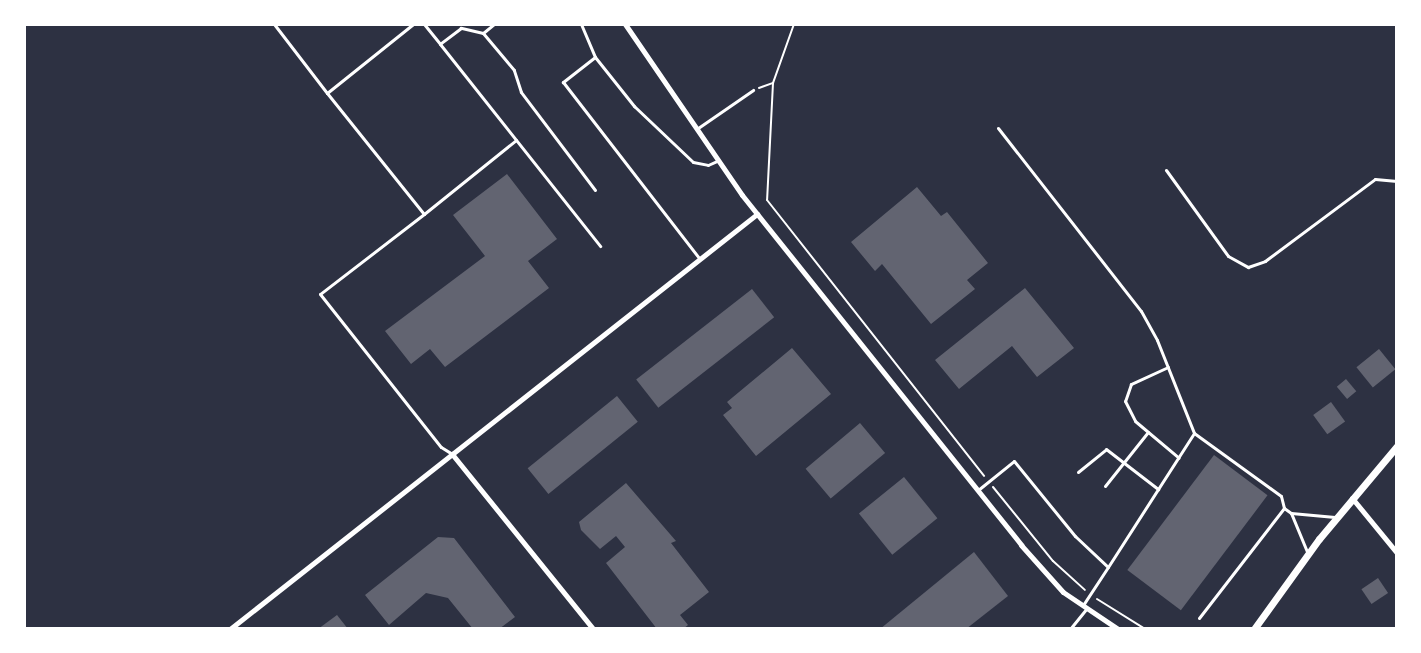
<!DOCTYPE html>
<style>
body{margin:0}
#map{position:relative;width:1421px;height:653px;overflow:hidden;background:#2d3142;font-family:Helvetica,sans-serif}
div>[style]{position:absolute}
.building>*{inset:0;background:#626471;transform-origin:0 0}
.path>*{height:2px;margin:-1px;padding:0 1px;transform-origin:1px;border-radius:1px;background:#fff}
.service>*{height:3px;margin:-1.5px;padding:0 1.5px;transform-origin:1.5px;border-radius:1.5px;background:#fff}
.minor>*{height:5px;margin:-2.5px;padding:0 2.5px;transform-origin:2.5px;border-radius:2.5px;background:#fff}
.tertiary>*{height:7px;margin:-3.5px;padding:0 3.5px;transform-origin:3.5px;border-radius:3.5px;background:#fff}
span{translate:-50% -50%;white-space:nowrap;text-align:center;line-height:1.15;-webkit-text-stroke:4.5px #fff;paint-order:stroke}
.frame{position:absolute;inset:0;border:26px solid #fff;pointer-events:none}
</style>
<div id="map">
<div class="building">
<div style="clip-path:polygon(507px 174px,557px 239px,528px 261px,549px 288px,445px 367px,430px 349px,411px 364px,385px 331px,485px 256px,453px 215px)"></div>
<div style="clip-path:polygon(917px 187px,941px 216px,947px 212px,988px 263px,967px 280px,975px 289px,931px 324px,882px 264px,875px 271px,851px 242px)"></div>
<div style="clip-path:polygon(1025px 288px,1074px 348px,1037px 377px,1012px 346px,959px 389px,935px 360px)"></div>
<div style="left:752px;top:289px;width:36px;height:147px;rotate:52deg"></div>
<div style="clip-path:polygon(792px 348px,831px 394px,756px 456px,723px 415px,732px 408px,727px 402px)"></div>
<div style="left:1379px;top:349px;width:26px;height:29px;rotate:51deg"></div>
<div style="left:1346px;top:379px;width:16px;height:12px;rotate:50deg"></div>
<div style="left:617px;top:396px;width:33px;height:115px;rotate:51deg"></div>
<div style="left:1331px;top:402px;width:24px;height:22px;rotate:54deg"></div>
<div style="left:860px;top:423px;width:39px;height:71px;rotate:50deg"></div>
<div style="left:1214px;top:455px;width:67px;height:144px;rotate:37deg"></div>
<div style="left:904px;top:477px;width:53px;height:58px;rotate:51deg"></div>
<div style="clip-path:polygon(626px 483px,676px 541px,671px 543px,709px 592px,680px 615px,688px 625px,683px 629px,657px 629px,606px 563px,625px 547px,616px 536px,600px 549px,581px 530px,579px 522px)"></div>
<div style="clip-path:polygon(438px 537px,454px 538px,515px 617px,499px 629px,473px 629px,448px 598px,426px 593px,389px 625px,365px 595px)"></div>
<div style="clip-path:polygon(974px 552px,1008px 596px,966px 629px,880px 629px)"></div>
<div style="left:1378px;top:578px;width:18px;height:20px;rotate:56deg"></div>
<div style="clip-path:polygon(337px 615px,348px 629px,318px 629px)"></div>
</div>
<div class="path">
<div style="left:794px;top:24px;width:63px;rotate:109.6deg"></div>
<div style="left:773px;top:83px;width:117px;rotate:92.9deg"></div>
<div style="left:767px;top:200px;width:351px;rotate:51.8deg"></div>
<div style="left:759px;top:88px;width:15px;rotate:-20deg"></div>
<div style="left:993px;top:487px;width:95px;rotate:51deg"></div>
<div style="left:1053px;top:561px;width:43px;rotate:42.2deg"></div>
<div style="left:1097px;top:599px;width:57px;rotate:32deg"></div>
</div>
<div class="service">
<div style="left:274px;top:24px;width:87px;rotate:52.5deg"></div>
<div style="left:327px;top:93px;width:110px;rotate:-38.7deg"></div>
<div style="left:424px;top:24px;width:26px;rotate:51deg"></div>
<div style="left:581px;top:24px;width:36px;rotate:67deg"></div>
<div style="left:595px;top:57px;width:63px;rotate:51.5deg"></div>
<div style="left:634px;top:106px;width:81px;rotate:43.5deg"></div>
<div style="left:693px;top:162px;width:15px;rotate:11deg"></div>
<div style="left:708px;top:165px;width:10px;rotate:-24deg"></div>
<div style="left:483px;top:33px;width:14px;rotate:-39deg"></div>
<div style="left:595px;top:57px;width:41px;rotate:142deg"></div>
<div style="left:563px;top:82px;width:222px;rotate:52.3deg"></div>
<div style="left:327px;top:93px;width:155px;rotate:51.3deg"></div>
<div style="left:424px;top:214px;width:118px;rotate:-38.8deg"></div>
<div style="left:698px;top:128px;width:67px;rotate:-34.6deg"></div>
<div style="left:998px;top:128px;width:232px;rotate:52deg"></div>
<div style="left:1141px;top:311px;width:33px;rotate:61deg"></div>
<div style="left:1157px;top:340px;width:100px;rotate:68.3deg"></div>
<div style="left:1166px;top:170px;width:106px;rotate:54.2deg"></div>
<div style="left:1228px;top:256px;width:23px;rotate:29deg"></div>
<div style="left:1248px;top:267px;width:18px;rotate:-19deg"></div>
<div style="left:1265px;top:261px;width:137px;rotate:-36.7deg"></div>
<div style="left:1375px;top:179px;width:22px;rotate:5deg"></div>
<div style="left:595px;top:190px;width:123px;rotate:-127.1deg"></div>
<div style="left:521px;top:92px;width:23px;rotate:-108deg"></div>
<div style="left:514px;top:70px;width:48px;rotate:-130deg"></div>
<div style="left:483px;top:33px;width:23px;rotate:-167deg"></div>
<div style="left:461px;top:28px;width:26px;rotate:143deg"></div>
<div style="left:440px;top:44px;width:258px;rotate:51.6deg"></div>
<div style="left:424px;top:214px;width:131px;rotate:142.4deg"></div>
<div style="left:320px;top:294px;width:195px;rotate:51.7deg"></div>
<div style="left:441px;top:447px;width:13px;rotate:32deg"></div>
<div style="left:1168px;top:367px;width:41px;rotate:155.3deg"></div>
<div style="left:1131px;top:384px;width:18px;rotate:109deg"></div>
<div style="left:1125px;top:401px;width:22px;rotate:63deg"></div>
<div style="left:1135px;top:421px;width:57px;rotate:40.1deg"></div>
<div style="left:1078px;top:472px;width:36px;rotate:-39deg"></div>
<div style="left:1106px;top:449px;width:66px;rotate:37.6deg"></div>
<div style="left:1105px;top:486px;width:69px;rotate:-51.5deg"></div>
<div style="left:978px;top:490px;width:46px;rotate:-38.9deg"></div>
<div style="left:1014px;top:461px;width:97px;rotate:50.9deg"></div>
<div style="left:1075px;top:536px;width:45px;rotate:43.2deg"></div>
<div style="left:1108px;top:567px;width:45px;rotate:123.3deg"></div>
<div style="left:1308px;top:554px;width:44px;rotate:-112.5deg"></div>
<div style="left:1291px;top:513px;width:44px;rotate:5.2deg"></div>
<div style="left:1108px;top:567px;width:159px;rotate:-57.3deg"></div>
<div style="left:1194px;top:433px;width:107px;rotate:35.9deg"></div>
<div style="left:1281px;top:496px;width:12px;rotate:76deg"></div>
<div style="left:1199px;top:618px;width:139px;rotate:-52.3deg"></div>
<div style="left:1284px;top:508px;width:9px;rotate:36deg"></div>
<div style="left:1070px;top:629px;width:26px;rotate:-51deg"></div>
</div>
<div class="minor">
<div style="left:625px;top:24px;width:207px;rotate:55.6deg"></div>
<div style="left:742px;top:195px;width:448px;rotate:51.4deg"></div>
<div style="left:1021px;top:545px;width:63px;rotate:48.2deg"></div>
<div style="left:1063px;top:592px;width:66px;rotate:33.9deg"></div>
<div style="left:452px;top:454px;width:225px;rotate:51.1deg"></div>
<div style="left:1352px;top:498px;width:71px;rotate:50.7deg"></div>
<div style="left:230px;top:629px;width:671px;rotate:-38.22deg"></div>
</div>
<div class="tertiary">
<div style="left:1254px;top:629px;width:111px;rotate:-54.2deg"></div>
<div style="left:1319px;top:539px;width:121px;rotate:-50deg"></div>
</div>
<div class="frame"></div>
</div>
